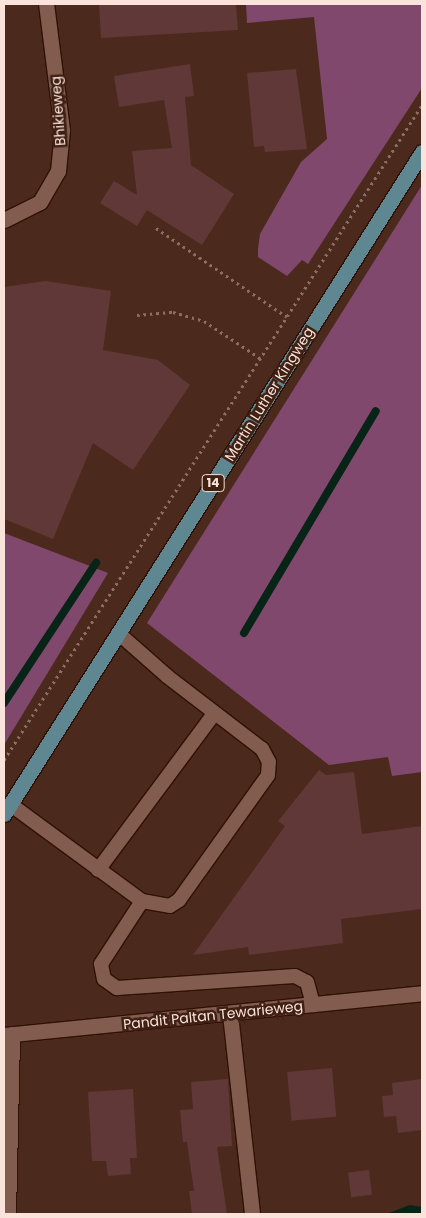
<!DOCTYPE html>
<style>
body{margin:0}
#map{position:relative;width:426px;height:1218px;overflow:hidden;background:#4b2a1d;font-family:Poppins,sans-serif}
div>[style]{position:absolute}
.green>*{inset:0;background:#81486d}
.water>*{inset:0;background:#072417}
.stream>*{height:8px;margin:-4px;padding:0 4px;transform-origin:4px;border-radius:4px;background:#072417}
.building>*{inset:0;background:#5f3837;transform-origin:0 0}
.path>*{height:3px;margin-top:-1.5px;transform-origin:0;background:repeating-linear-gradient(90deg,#8c6f64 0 2.5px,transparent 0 6.5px)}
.roads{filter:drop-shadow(1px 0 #301105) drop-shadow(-1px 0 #301105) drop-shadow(0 1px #301105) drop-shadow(0 -1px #301105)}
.lane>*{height:14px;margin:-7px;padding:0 7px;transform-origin:7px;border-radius:7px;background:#825c4e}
.street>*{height:15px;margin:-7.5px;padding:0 7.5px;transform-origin:7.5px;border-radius:7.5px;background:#825c4e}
.primary>*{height:15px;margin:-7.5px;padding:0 7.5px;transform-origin:7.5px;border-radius:7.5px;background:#5e8792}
span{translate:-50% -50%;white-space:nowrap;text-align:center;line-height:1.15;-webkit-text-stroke:5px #402013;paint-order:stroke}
.shield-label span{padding:1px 4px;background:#402013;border:1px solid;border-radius:4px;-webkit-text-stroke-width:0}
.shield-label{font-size:12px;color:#fae3db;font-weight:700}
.street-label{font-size:14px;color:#fae3db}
.frame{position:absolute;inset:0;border:5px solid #fae3db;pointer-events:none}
</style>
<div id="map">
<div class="green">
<div style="clip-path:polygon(246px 4px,422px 4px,422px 88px,308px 264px,302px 260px,287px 276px,258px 257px,258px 249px,260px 234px,301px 162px,327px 139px,314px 17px,247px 23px)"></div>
<div style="clip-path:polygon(422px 185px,422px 772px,392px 776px,388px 757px,329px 765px,147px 623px)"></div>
<div style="clip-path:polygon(4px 533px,108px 573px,4px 745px)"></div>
</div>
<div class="water">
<div style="clip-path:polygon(410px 1205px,422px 1207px,422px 1214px,386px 1214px)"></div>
</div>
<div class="stream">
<div style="left:244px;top:633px;width:258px;rotate:-59.3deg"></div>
<div style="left:4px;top:703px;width:168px;rotate:-56.7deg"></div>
</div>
<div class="building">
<div style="clip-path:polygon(99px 4px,236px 4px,238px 30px,101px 38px)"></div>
<div style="clip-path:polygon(190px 64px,194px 96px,185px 97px,191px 165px,234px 194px,202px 245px,147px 210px,137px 226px,100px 203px,114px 181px,137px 195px,132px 151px,172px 148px,164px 100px,119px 107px,114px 76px)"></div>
<div style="clip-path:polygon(296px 69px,307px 149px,265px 152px,264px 146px,254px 147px,247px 73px)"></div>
<div style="clip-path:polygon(46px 281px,111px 291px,103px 350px,158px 360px,190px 385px,133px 470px,93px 443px,53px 539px,4px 519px,4px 287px)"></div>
<div style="clip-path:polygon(319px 770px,326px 775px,354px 772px,362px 834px,422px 826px,422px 909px,341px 919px,343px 943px,249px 955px,248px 947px,193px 955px,285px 826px,278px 821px)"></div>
<div style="left:332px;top:1068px;width:49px;height:45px;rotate:85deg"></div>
<div style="clip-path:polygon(228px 1079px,232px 1146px,217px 1147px,227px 1214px,192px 1214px,189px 1191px,194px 1191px,187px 1142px,183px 1142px,180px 1110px,193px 1109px,191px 1082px)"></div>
<div style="clip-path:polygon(422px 1079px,422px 1130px,398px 1133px,396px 1116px,384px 1117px,382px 1096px,393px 1095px,392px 1083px)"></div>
<div style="clip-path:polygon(133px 1089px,137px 1158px,130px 1158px,131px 1174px,108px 1176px,106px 1161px,92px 1161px,88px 1092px)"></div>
<div style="left:369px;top:1170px;width:25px;height:21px;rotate:83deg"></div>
</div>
<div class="path">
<div style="left:156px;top:228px;width:158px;rotate:34.2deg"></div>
<div style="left:137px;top:315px;width:36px;rotate:-5deg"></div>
<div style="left:173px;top:312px;width:32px;rotate:16deg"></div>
<div style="left:204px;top:321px;width:67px;rotate:33.5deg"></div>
<div style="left:4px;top:760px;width:777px;rotate:-57.46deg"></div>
</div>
<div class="roads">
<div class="lane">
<div style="left:10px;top:804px;width:164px;rotate:36.3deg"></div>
<div style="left:142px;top:901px;width:28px;rotate:10deg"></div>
<div style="left:170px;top:906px;width:11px;rotate:-34deg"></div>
<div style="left:179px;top:900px;width:153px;rotate:-54.5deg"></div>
<div style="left:268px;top:775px;width:13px;rotate:-86deg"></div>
<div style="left:269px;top:762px;width:15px;rotate:-118deg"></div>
<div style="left:262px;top:749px;width:120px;rotate:-142.5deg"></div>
<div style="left:167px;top:676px;width:65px;rotate:-138.7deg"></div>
<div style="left:98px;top:870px;width:194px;rotate:-53.4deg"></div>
<div style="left:142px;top:901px;width:75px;rotate:123.1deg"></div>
<div style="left:101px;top:964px;width:15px;rotate:79deg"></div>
<div style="left:104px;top:979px;width:16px;rotate:35deg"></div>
<div style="left:117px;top:988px;width:178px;rotate:-3.9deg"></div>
<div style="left:295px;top:976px;width:13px;rotate:27deg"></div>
<div style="left:307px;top:982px;width:24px;rotate:75deg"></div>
</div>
<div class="street">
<div style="left:4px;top:220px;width:40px;rotate:-26.6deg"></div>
<div style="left:40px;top:202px;width:36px;rotate:-60deg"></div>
<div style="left:58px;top:171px;width:41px;rotate:-84.4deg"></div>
<div style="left:62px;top:130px;width:127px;rotate:-97.2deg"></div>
<div style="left:230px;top:1014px;width:201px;rotate:83.7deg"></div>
<div style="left:4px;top:1035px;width:420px;rotate:-5.7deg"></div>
<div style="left:8px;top:1214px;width:180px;rotate:-88.7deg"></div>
</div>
<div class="primary">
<div style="left:4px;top:814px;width:783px;rotate:-57.73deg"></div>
</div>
</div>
<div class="shield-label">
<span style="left:213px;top:483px">14</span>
</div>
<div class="street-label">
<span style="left:58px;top:111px;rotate:-94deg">Bhikieweg</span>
<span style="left:269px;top:394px;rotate:-58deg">Martin Luther Kingweg</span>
<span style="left:213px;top:1015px;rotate:-6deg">Pandit Paltan Tewarieweg</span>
</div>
<div class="frame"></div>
</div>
